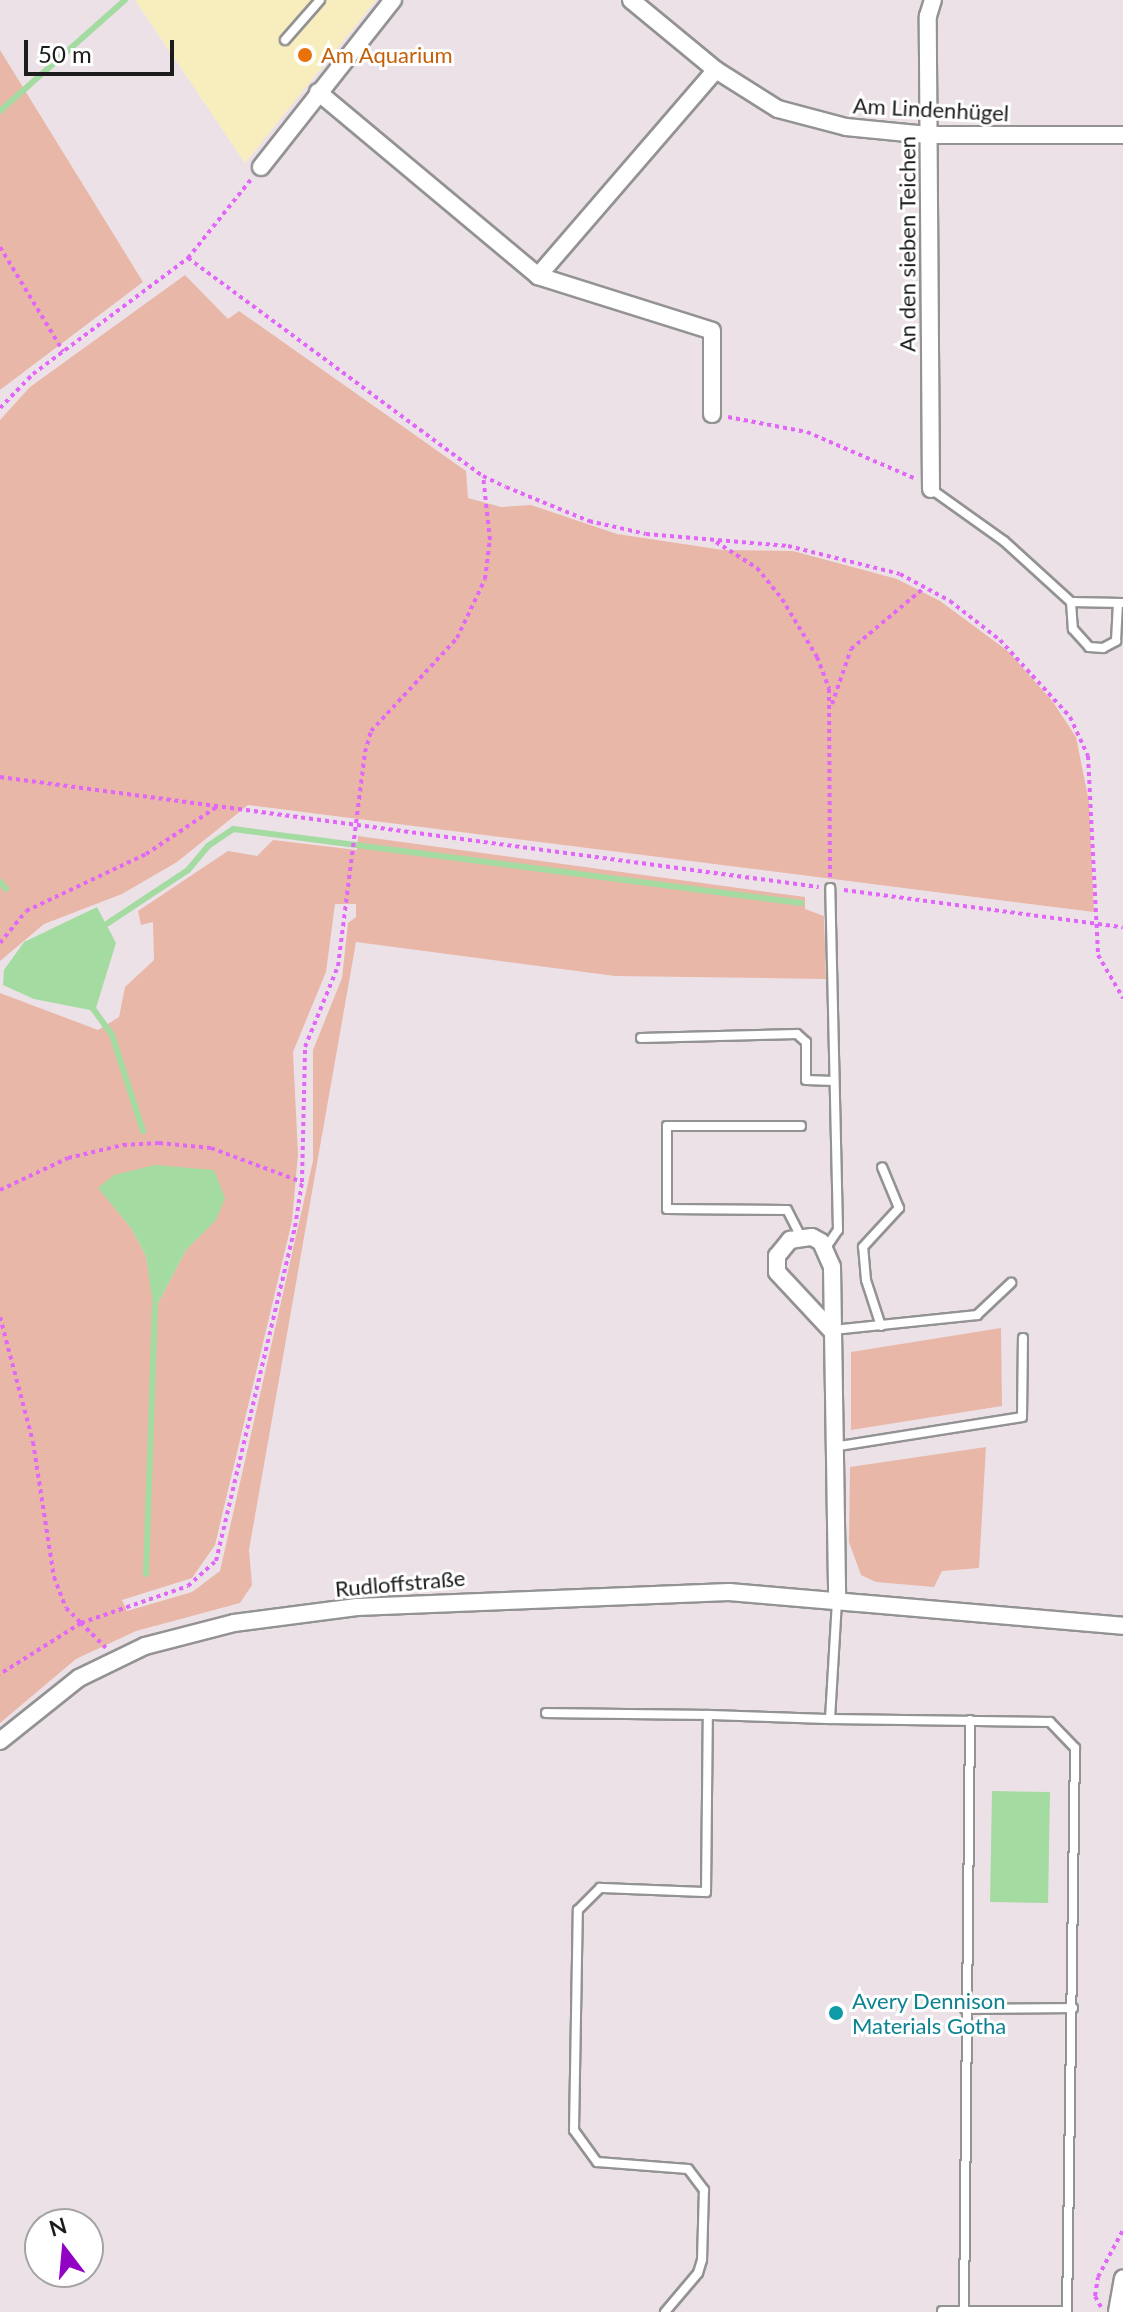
<!DOCTYPE html>
<meta charset="utf-8">
<style>
body{margin:0}
#map{position:relative;width:1123px;height:2312px;overflow:hidden;background:#ede1e8;font-family:Lato,sans-serif}
div>[style]{position:absolute}
.grass>*{inset:0;background:#e8b7a7}
.park>*{inset:0;background:#f8eebd}
.water>*{inset:0;background:#a3dba1;transform-origin:0 0}
.stream>*{height:6px;margin:-3px;padding:0 3px;transform-origin:3px;border-radius:3px;background:#a3dba1}
.path>*{height:4px;margin-top:-2px;transform-origin:0;background:repeating-linear-gradient(90deg,#e167f8 0 4px,transparent 0 8px)}
.roads{filter:drop-shadow(2px 0 #939393) drop-shadow(-2px 0 #939393) drop-shadow(0 2px #939393) drop-shadow(0 -2px #939393)}
.lane>*{height:8px;margin:-4px;padding:0 4px;transform-origin:4px;border-radius:4px;background:#fff}
.street>*{height:16px;margin:-8px;padding:0 8px;transform-origin:8px;border-radius:8px;background:#fff}
.dots>*{width:22px;height:22px;translate:-50% -50%;box-sizing:border-box;border:4px solid #fff;border-radius:50%}
span{translate:-50% -50%;white-space:nowrap;text-align:center;line-height:1.15;-webkit-text-stroke:6px #fff;paint-order:stroke}
.food-label{font-size:22px;color:#c56008}
.left{translate:0 -50%;text-align:left}
.street-label{font-size:22px;color:#1c1c1c}
.culture-label{font-size:22px;color:#0d838f}
.north{position:absolute;left:24px;top:2208px;width:80px;height:80px;box-sizing:border-box;background:#fff;border:2px solid #a4a4a4;border-radius:50%;rotate:344deg;font-size:22px;font-weight:700;line-height:32px;text-align:center;color:#1c1c1c}
.north::after{content:'';display:block;margin:auto;width:28px;height:36px;background:#9202c5;clip-path:polygon(50% 0,100% 100%,50% 72%,0 100%)}
.scale{position:absolute;left:24px;top:40px;width:150px;height:36px;box-sizing:border-box;border:4px solid #1c1c1c;border-top:0;padding-left:10px;font-size:24px;line-height:28px;white-space:nowrap;color:#1c1c1c;-webkit-text-stroke:6px #fff;paint-order:stroke}
</style>
<div id="map">
<div class="grass">
<div style="clip-path:polygon(0 50px,143px 282px,0 390px)"></div>
<div style="clip-path:polygon(185px 275px,228px 319px,239px 311px,466px 471px,468px 498px,501px 507px,531px 505px,617px 534px,723px 550px,793px 551px,897px 579px,940px 601px,1009px 652px,1053px 702px,1076px 737px,1089px 802px,1094px 912px,248px 805px,177px 862px,122px 894px,44px 924px,0 961px,0 420px,30px 387px)"></div>
<div style="clip-path:polygon(evenodd,358px 836px,805px 897px,805px 909px,824px 916px,826px 979px,615px 976px,356px 942px,249px 1550px,252px 1585px,240px 1603px,136px 1631px,76px 1659px,0 1723px,0 993px,98px 1030px,119px 1017px,125px 987px,154px 960px,153px 922px,141px 925px,138px 911px,228px 851px,257px 856px,273px 840px,357px 850px,358px 836px,335px 904px,356px 904px,356px 917px,348px 923px,342px 978px,313px 1050px,313px 1161px,220px 1571px,192px 1592px,127px 1611px,122px 1600px,192px 1578px,215px 1545px,292px 1221px,298px 1154px,293px 1052px,326px 972px,335px 904px,358px 836px,99px 1188px,215px 1220px,186px 1250px,155px 1309px,146px 1256px,131px 1228px,99px 1188px)"></div>
<div style="clip-path:polygon(1001px 1328px,1002px 1406px,851px 1430px,851px 1352px)"></div>
<div style="clip-path:polygon(986px 1447px,979px 1568px,942px 1571px,934px 1587px,876px 1582px,861px 1575px,849px 1542px,850px 1467px)"></div>
</div>
<div class="park">
<div style="clip-path:polygon(135px 0,376px 0,245px 163px)"></div>
</div>
<div class="water">
<div style="clip-path:polygon(97px 907px,116px 943px,95px 1011px,34px 999px,3px 985px,4px 970px,24px 942px)"></div>
<div style="clip-path:polygon(155px 1165px,214px 1170px,225px 1198px,216px 1220px,186px 1250px,154px 1311px,146px 1256px,131px 1228px,98px 1188px,114px 1175px)"></div>
<div style="left:992px;top:1791px;width:58px;height:111px;rotate:1deg"></div>
</div>
<div class="stream">
<div style="left:0;top:111px;width:167px;rotate:-41.6deg"></div>
<div style="left:0;top:882px;width:9px;rotate:49deg"></div>
<div style="left:108px;top:923px;width:96px;rotate:-33.5deg"></div>
<div style="left:188px;top:870px;width:31px;rotate:-50deg"></div>
<div style="left:208px;top:846px;width:30px;rotate:-34deg"></div>
<div style="left:233px;top:829px;width:573px;rotate:7.42deg"></div>
<div style="left:91px;top:1006px;width:36px;rotate:54deg"></div>
<div style="left:112px;top:1035px;width:101px;rotate:72.1deg"></div>
<div style="left:146px;top:1574px;width:268px;rotate:-88.1deg"></div>
</div>
<div class="path">
<div style="left:0;top:247px;width:122px;rotate:58.8deg"></div>
<div style="left:188px;top:258px;width:367px;rotate:36.5deg"></div>
<div style="left:483px;top:476px;width:25px;rotate:26deg"></div>
<div style="left:506px;top:487px;width:90px;rotate:22.3deg"></div>
<div style="left:589px;top:521px;width:58px;rotate:12.8deg"></div>
<div style="left:646px;top:534px;width:143px;rotate:4.8deg"></div>
<div style="left:788px;top:546px;width:115px;rotate:14deg"></div>
<div style="left:900px;top:574px;width:57px;rotate:28.4deg"></div>
<div style="left:950px;top:601px;width:63px;rotate:38deg"></div>
<div style="left:1000px;top:640px;width:104px;rotate:47.7deg"></div>
<div style="left:1070px;top:717px;width:43px;rotate:65.2deg"></div>
<div style="left:1088px;top:756px;width:199px;rotate:87.1deg"></div>
<div style="left:1098px;top:955px;width:50px;rotate:59.8deg"></div>
<div style="left:0;top:408px;width:47px;rotate:-45.9deg"></div>
<div style="left:33px;top:374px;width:194px;rotate:-36.8deg"></div>
<div style="left:188px;top:258px;width:102px;rotate:-51.3deg"></div>
<div style="left:728px;top:417px;width:80px;rotate:10.8deg"></div>
<div style="left:807px;top:432px;width:119px;rotate:23.3deg"></div>
<div style="left:716px;top:542px;width:49px;rotate:32.4deg"></div>
<div style="left:757px;top:568px;width:40px;rotate:51deg"></div>
<div style="left:782px;top:599px;width:68px;rotate:58.9deg"></div>
<div style="left:817px;top:657px;width:34px;rotate:69deg"></div>
<div style="left:829px;top:689px;width:189px;rotate:89.7deg"></div>
<div style="left:832px;top:704px;width:58px;rotate:-70.9deg"></div>
<div style="left:851px;top:649px;width:95px;rotate:-39.9deg"></div>
<div style="left:0;top:777px;width:826px;rotate:7.65deg"></div>
<div style="left:844px;top:890px;width:281px;rotate:7.6deg"></div>
<div style="left:0;top:943px;width:41px;rotate:-50.9deg"></div>
<div style="left:26px;top:911px;width:133px;rotate:-25.4deg"></div>
<div style="left:146px;top:854px;width:87px;rotate:-33.7deg"></div>
<div style="left:0;top:1190px;width:75px;rotate:-25.2deg"></div>
<div style="left:68px;top:1158px;width:57px;rotate:-13.3deg"></div>
<div style="left:123px;top:1145px;width:36px;rotate:-3deg"></div>
<div style="left:159px;top:1143px;width:52px;rotate:5.5deg"></div>
<div style="left:211px;top:1148px;width:97px;rotate:20.5deg"></div>
<div style="left:0;top:1317px;width:129px;rotate:75.2deg"></div>
<div style="left:33px;top:1442px;width:137px;rotate:81.2deg"></div>
<div style="left:54px;top:1577px;width:33px;rotate:69deg"></div>
<div style="left:66px;top:1608px;width:21px;rotate:45deg"></div>
<div style="left:81px;top:1623px;width:96px;rotate:147.8deg"></div>
<div style="left:106px;top:1648px;width:35px;rotate:-135deg"></div>
<div style="left:81px;top:1623px;width:113px;rotate:-19.1deg"></div>
<div style="left:188px;top:1586px;width:38px;rotate:-42deg"></div>
<div style="left:216px;top:1561px;width:343px;rotate:-76.7deg"></div>
<div style="left:295px;top:1227px;width:46px;rotate:-81.2deg"></div>
<div style="left:302px;top:1182px;width:135px;rotate:-88.7deg"></div>
<div style="left:305px;top:1047px;width:87px;rotate:-67.8deg"></div>
<div style="left:338px;top:966px;width:216px;rotate:-82.8deg"></div>
<div style="left:365px;top:752px;width:22px;rotate:-74deg"></div>
<div style="left:371px;top:731px;width:127px;rotate:-47.2deg"></div>
<div style="left:457px;top:638px;width:65px;rotate:-64.6deg"></div>
<div style="left:485px;top:579px;width:39px;rotate:-83deg"></div>
<div style="left:490px;top:540px;width:64px;rotate:-96.2deg"></div>
<div style="left:1101px;top:2307px;width:13px;rotate:-119deg"></div>
<div style="left:1095px;top:2296px;width:19px;rotate:-81deg"></div>
<div style="left:1098px;top:2277px;width:53px;rotate:-62deg"></div>
</div>
<div class="roads">
<div class="lane">
<div style="left:285px;top:40px;width:53px;rotate:-48.8deg"></div>
<div style="left:931px;top:489px;width:90px;rotate:35.5deg"></div>
<div style="left:1004px;top:541px;width:91px;rotate:42.3deg"></div>
<div style="left:1071px;top:602px;width:27px;rotate:86deg"></div>
<div style="left:1073px;top:629px;width:24px;rotate:48deg"></div>
<div style="left:1089px;top:647px;width:14px;rotate:4deg"></div>
<div style="left:1103px;top:648px;width:15px;rotate:-28deg"></div>
<div style="left:1116px;top:641px;width:38px;rotate:-87deg"></div>
<div style="left:1071px;top:602px;width:51px;rotate:1.1deg"></div>
<div style="left:641px;top:1038px;width:156px;rotate:-1.5deg"></div>
<div style="left:797px;top:1034px;width:12px;rotate:42deg"></div>
<div style="left:806px;top:1042px;width:38px;rotate:90deg"></div>
<div style="left:806px;top:1080px;width:28px;rotate:2deg"></div>
<div style="left:801px;top:1237px;width:30px;rotate:-117deg"></div>
<div style="left:787px;top:1210px;width:120px;rotate:-179.5deg"></div>
<div style="left:667px;top:1209px;width:83px;rotate:-90deg"></div>
<div style="left:667px;top:1126px;width:134px"></div>
<div style="left:825px;top:1249px;width:23px;rotate:-56deg"></div>
<div style="left:838px;top:1230px;width:342px;rotate:-91.3deg"></div>
<div style="left:881px;top:1326px;width:48px;rotate:-108.1deg"></div>
<div style="left:866px;top:1280px;width:33px;rotate:-95deg"></div>
<div style="left:863px;top:1247px;width:53px;rotate:-47.3deg"></div>
<div style="left:899px;top:1208px;width:44px;rotate:-112.5deg"></div>
<div style="left:833px;top:1330px;width:145px;rotate:-5.9deg"></div>
<div style="left:977px;top:1315px;width:47px;rotate:-43.3deg"></div>
<div style="left:833px;top:1447px;width:191px;rotate:-9deg"></div>
<div style="left:1022px;top:1417px;width:79px;rotate:-89.3deg"></div>
<div style="left:837px;top:1601px;width:118px;rotate:93.4deg"></div>
<div style="left:830px;top:1719px;width:220px;rotate:0.8deg"></div>
<div style="left:1050px;top:1722px;width:36px;rotate:46deg"></div>
<div style="left:1075px;top:1748px;width:564px;rotate:90.81deg"></div>
<div style="left:546px;top:1713px;width:162px;rotate:0.7deg"></div>
<div style="left:965px;top:2009px;width:108px;rotate:-0.5deg"></div>
<div style="left:942px;top:2311px;width:125px"></div>
<div style="left:964px;top:2311px;width:591px;rotate:-89.42deg"></div>
<div style="left:665px;top:2312px;width:51px;rotate:-49.8deg"></div>
<div style="left:698px;top:2273px;width:14px;rotate:-73deg"></div>
<div style="left:702px;top:2260px;width:70px;rotate:-88.4deg"></div>
<div style="left:704px;top:2190px;width:26px;rotate:-127deg"></div>
<div style="left:688px;top:2169px;width:91px;rotate:-175.6deg"></div>
<div style="left:597px;top:2162px;width:39px;rotate:-126deg"></div>
<div style="left:574px;top:2130px;width:220px;rotate:-89deg"></div>
<div style="left:578px;top:1910px;width:31px;rotate:-45deg"></div>
<div style="left:600px;top:1888px;width:106px;rotate:2.2deg"></div>
<div style="left:706px;top:1892px;width:177px;rotate:-89.4deg"></div>
<div style="left:708px;top:1715px;width:122px;rotate:1.9deg"></div>
</div>
<div class="street">
<div style="left:631px;top:0;width:110px;rotate:39.5deg"></div>
<div style="left:716px;top:70px;width:73px;rotate:32.2deg"></div>
<div style="left:778px;top:109px;width:70px;rotate:14.8deg"></div>
<div style="left:846px;top:127px;width:82px;rotate:5.6deg"></div>
<div style="left:928px;top:135px;width:195px"></div>
<div style="left:318px;top:92px;width:287px;rotate:39.9deg"></div>
<div style="left:538px;top:276px;width:182px;rotate:17.5deg"></div>
<div style="left:712px;top:331px;width:83px;rotate:90deg"></div>
<div style="left:261px;top:167px;width:213px;rotate:-51.7deg"></div>
<div style="left:538px;top:276px;width:272px;rotate:-49.2deg"></div>
<div style="left:931px;top:489px;width:473px;rotate:-90.4deg"></div>
<div style="left:928px;top:16px;width:17px;rotate:-73deg"></div>
<div style="left:831px;top:1330px;width:79px;rotate:-133deg"></div>
<div style="left:777px;top:1272px;width:16px;rotate:-90deg"></div>
<div style="left:777px;top:1256px;width:21px;rotate:-51deg"></div>
<div style="left:790px;top:1240px;width:22px;rotate:-8deg"></div>
<div style="left:812px;top:1237px;width:10px;rotate:29deg"></div>
<div style="left:821px;top:1242px;width:27px;rotate:66deg"></div>
<div style="left:832px;top:1267px;width:331px;rotate:89.1deg"></div>
<div style="left:0;top:1741px;width:101px;rotate:-38.6deg"></div>
<div style="left:79px;top:1678px;width:73px;rotate:-25.9deg"></div>
<div style="left:145px;top:1646px;width:92px;rotate:-14.5deg"></div>
<div style="left:234px;top:1623px;width:124px;rotate:-7.4deg"></div>
<div style="left:357px;top:1607px;width:372px;rotate:-2.3deg"></div>
<div style="left:729px;top:1592px;width:395px;rotate:4.9deg"></div>
<div style="left:1117px;top:2312px;width:34px;rotate:-80deg"></div>
</div>
</div>
<div class="dots">
<div style="left:305px;top:55px;background:#e8710a"></div>
<div style="left:836px;top:2013px;background:#0f9aa8"></div>
</div>
<div class="food-label">
<span class="left" style="left:321px;top:55px">Am Aquarium</span>
</div>
<div class="street-label">
<span style="left:931px;top:109px;rotate:3deg">Am Lindenhügel</span>
<span style="left:907px;top:244px;rotate:-90deg">An den sieben Teichen</span>
<span style="left:400px;top:1583px;rotate:-5deg">Rudloffstraße</span>
</div>
<div class="culture-label">
<span class="left" style="left:852px;top:2013px">Avery Dennison<br>Materials Gotha</span>
</div>
<div class="north">N</div>
<div class="scale">50 m</div>
</div>
